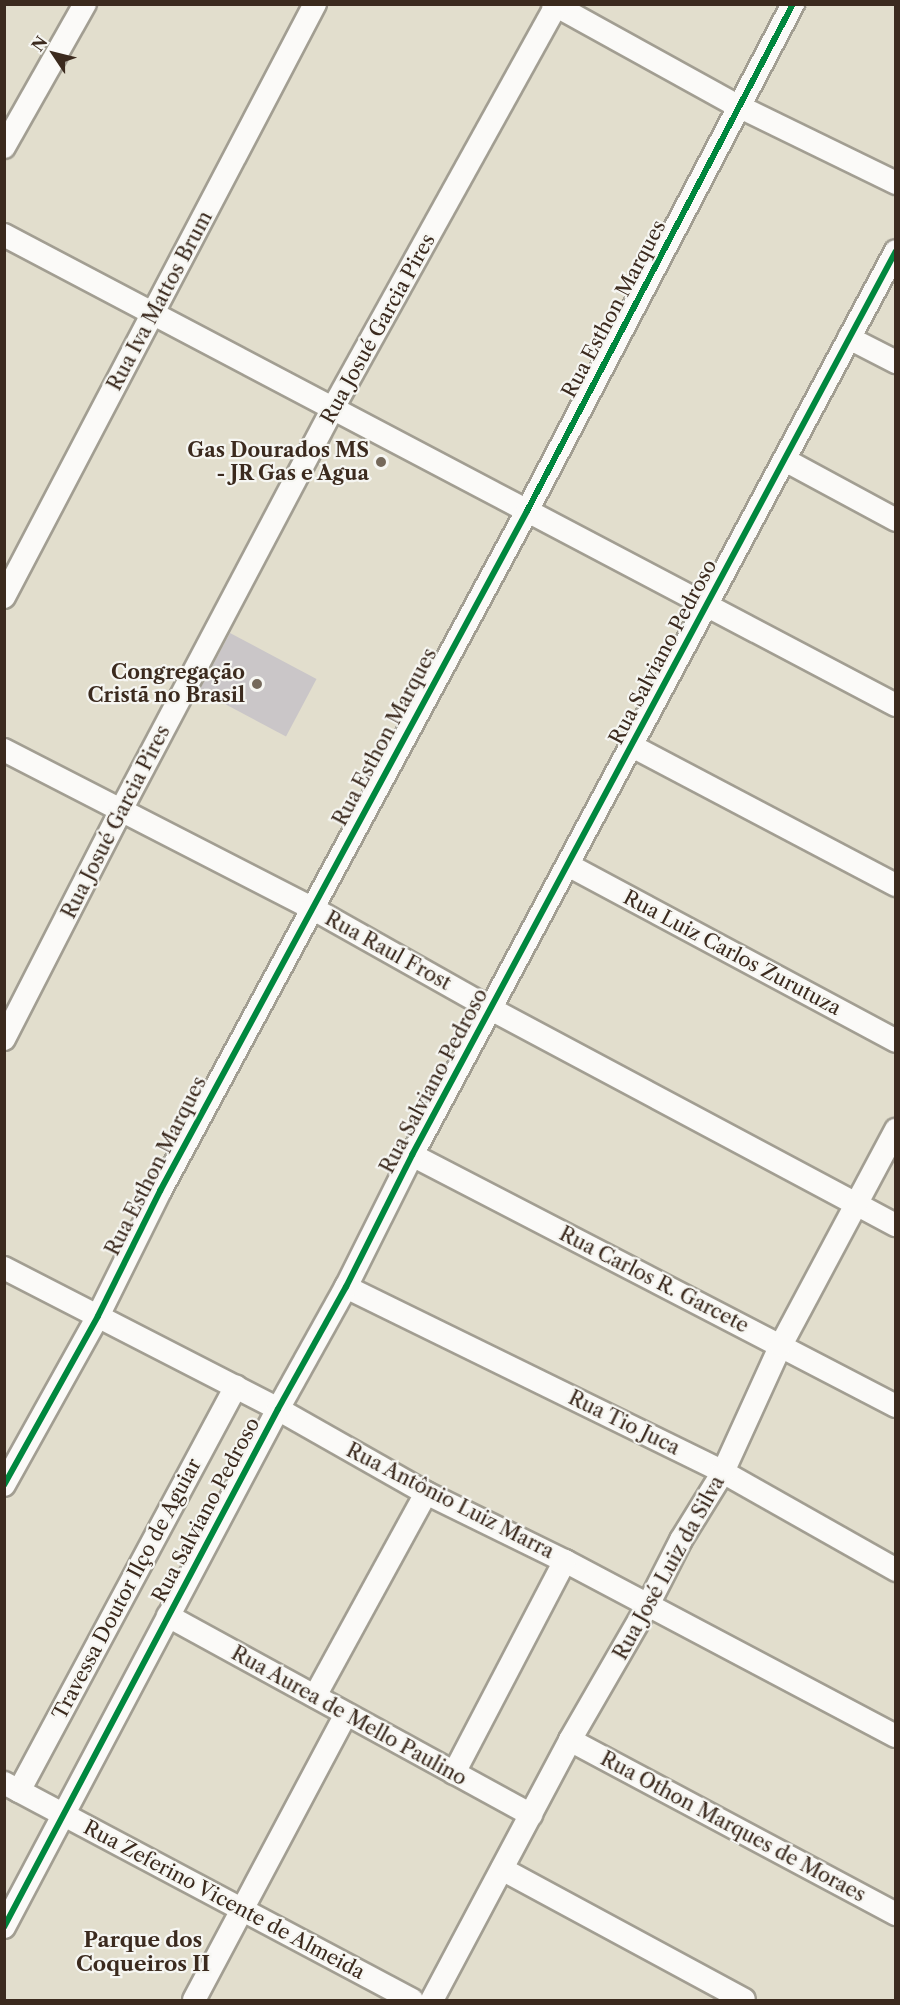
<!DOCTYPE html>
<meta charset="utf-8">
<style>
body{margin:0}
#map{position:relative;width:900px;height:2005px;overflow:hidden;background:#e2decd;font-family:"Libre Caslon Text",serif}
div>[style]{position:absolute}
.building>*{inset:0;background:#cac6c8;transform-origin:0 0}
.roads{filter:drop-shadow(2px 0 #a29e92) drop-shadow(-2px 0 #a29e92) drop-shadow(0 2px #a29e92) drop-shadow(0 -2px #a29e92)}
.minor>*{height:22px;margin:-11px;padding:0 11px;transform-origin:11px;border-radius:11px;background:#fbfaf8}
.cycleway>*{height:6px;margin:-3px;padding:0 3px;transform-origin:3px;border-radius:3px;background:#00873e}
.dots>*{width:16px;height:16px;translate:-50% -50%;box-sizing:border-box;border:3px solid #f6f6f2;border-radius:50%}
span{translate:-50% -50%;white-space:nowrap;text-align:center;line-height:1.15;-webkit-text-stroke:4.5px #f6f6f2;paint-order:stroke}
.street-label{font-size:20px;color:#3b2a1e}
.poi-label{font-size:20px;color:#3b2a1e;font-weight:700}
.right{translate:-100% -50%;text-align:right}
.neighbourhood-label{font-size:21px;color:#3b2a1e;font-weight:700}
.frame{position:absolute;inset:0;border:6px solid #3b2a1e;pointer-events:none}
.north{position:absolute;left:24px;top:24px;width:60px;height:60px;-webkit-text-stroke:4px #f6f6f2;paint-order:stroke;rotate:305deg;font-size:16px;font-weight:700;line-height:24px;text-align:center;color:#3b2a1e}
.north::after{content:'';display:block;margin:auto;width:21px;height:27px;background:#3b2a1e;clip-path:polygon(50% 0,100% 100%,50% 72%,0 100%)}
</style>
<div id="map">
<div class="building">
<div style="left:230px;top:633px;width:98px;height:65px;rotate:28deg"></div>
</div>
<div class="roads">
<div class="minor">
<div style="left:553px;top:4px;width:211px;rotate:28.9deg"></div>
<div style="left:738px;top:106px;width:176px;rotate:26deg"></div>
<div style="left:4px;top:147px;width:164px;rotate:-60.5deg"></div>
<div style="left:4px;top:235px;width:1008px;rotate:27.79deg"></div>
<div style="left:849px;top:338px;width:53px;rotate:27.1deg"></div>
<div style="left:785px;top:460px;width:126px;rotate:28.4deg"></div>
<div style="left:4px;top:597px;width:670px;rotate:-62.33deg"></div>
<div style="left:632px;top:746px;width:298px;rotate:27.8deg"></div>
<div style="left:4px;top:750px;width:346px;rotate:27.2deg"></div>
<div style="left:312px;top:908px;width:206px;rotate:29.4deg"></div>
<div style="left:491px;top:1009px;width:459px;rotate:28.1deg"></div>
<div style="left:568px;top:865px;width:372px;rotate:28.2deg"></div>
<div style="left:4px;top:1039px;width:255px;rotate:-62.9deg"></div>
<div style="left:120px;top:812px;width:457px;rotate:-62.2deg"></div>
<div style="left:333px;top:408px;width:462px;rotate:-61deg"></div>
<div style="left:412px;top:1155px;width:545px;rotate:27.41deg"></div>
<div style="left:4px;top:1268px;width:308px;rotate:27.2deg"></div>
<div style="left:278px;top:1409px;width:170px;rotate:29.6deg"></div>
<div style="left:426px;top:1493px;width:155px;rotate:26.1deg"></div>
<div style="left:565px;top:1561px;width:374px;rotate:27.9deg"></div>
<div style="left:346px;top:1287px;width:420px;rotate:26.1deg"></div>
<div style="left:723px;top:1472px;width:199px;rotate:29.5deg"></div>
<div style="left:4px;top:1485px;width:193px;rotate:-60.9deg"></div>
<div style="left:98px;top:1316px;width:140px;rotate:-63.6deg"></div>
<div style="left:160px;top:1191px;width:773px;rotate:-61.64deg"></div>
<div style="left:527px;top:511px;width:573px;rotate:-62.32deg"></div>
<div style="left:168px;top:1616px;width:414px;rotate:28.7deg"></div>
<div style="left:315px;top:1696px;width:231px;rotate:-61.3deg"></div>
<div style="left:570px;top:1740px;width:370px;rotate:28.1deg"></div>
<div style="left:454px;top:1773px;width:239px;rotate:-62.4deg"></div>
<div style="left:4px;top:1783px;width:462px;rotate:28deg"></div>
<div style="left:19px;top:1791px;width:459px;rotate:-61.8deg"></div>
<div style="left:502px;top:1869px;width:275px;rotate:28.4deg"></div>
<div style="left:4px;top:1927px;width:586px;rotate:-62.12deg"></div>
<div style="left:278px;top:1409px;width:140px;rotate:-60.9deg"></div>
<div style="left:346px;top:1287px;width:148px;rotate:-63.4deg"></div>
<div style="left:412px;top:1155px;width:1025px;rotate:-61.84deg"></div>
<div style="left:194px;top:2000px;width:324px;rotate:-62deg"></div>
<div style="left:432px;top:2000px;width:294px;rotate:-62deg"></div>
<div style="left:570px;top:1740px;width:156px;rotate:-60deg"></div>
<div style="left:648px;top:1605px;width:73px;rotate:-63.1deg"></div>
<div style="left:681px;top:1540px;width:80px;rotate:-58.3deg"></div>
<div style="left:723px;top:1472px;width:140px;rotate:-65.5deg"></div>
<div style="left:781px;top:1345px;width:244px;rotate:-61.9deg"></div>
</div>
</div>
<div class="cycleway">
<div style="left:4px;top:1485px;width:193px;rotate:-60.9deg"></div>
<div style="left:98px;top:1316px;width:140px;rotate:-63.6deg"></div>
<div style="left:160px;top:1191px;width:773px;rotate:-61.64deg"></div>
<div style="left:527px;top:511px;width:573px;rotate:-62.32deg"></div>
<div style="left:4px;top:1927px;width:586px;rotate:-62.12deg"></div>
<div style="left:278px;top:1409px;width:140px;rotate:-60.9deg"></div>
<div style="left:346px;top:1287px;width:148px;rotate:-63.4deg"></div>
<div style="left:412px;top:1155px;width:1025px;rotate:-61.84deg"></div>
</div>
<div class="dots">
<div style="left:381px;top:462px;background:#75695b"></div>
<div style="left:257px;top:684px;background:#75695b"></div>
</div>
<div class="street-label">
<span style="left:160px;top:301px;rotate:-62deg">Rua Iva Mattos Brum</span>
<span style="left:614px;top:309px;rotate:-62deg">Rua Esthon Marques</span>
<span style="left:378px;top:329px;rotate:-61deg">Rua Josué Garcia Pires</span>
<span style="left:663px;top:652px;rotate:-62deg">Rua Salviano Pedroso</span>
<span style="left:385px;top:737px;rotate:-62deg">Rua Esthon Marques</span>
<span style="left:116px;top:822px;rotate:-63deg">Rua Josué Garcia Pires</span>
<span style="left:388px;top:951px;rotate:29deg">Rua Raul Frost</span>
<span style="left:732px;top:953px;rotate:28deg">Rua Luiz Carlos Zurutuza</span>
<span style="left:434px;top:1081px;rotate:-62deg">Rua Salviano Pedroso</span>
<span style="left:156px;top:1166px;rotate:-63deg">Rua Esthon Marques</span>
<span style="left:654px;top:1280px;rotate:27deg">Rua Carlos R. Garcete</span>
<span style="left:624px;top:1423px;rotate:26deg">Rua Tio Juca</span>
<span style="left:450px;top:1501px;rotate:27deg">Rua Antônio Luiz Marra</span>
<span style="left:206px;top:1510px;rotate:-62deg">Rua Salviano Pedroso</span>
<span style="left:669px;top:1568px;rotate:-61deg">Rua José Luiz da Silva</span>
<span style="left:127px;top:1589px;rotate:-62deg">Travessa Doutor Ilço de Aguiar</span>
<span style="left:349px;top:1716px;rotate:29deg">Rua Aurea de Mello Paulino</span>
<span style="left:733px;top:1827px;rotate:28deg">Rua Othon Marques de Moraes</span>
<span style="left:224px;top:1900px;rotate:28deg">Rua Zeferino Vicente de Almeida</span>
</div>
<div class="poi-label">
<span class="right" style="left:369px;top:462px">Gas Dourados MS<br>- JR Gas e Agua</span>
<span class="right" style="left:245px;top:684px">Congregação<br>Cristã no Brasil</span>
</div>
<div class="neighbourhood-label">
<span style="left:143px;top:1952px">Parque dos<br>Coqueiros II</span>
</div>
<div class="frame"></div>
<div class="north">N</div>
</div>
